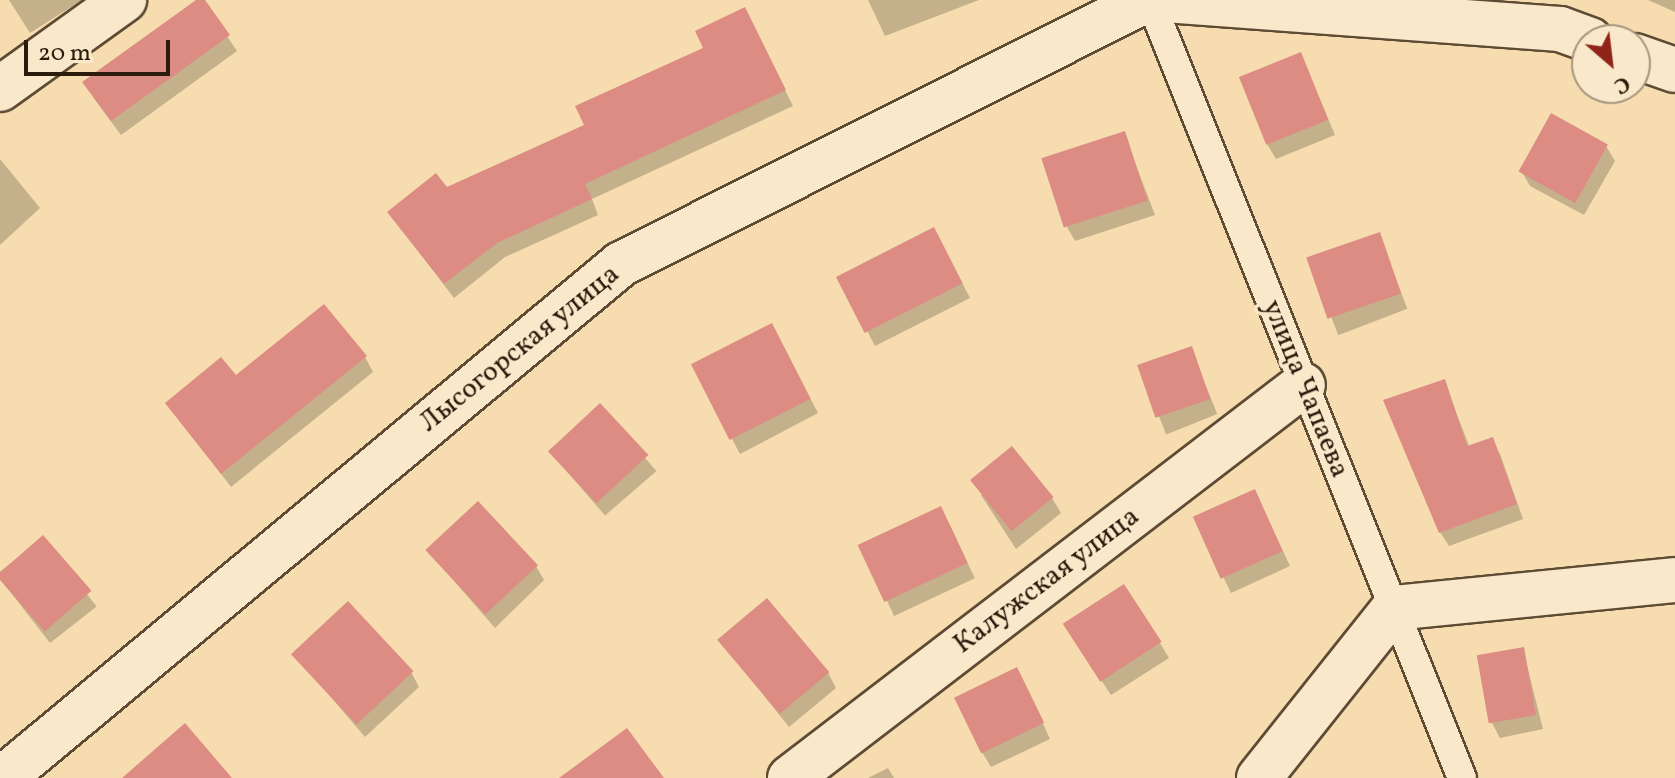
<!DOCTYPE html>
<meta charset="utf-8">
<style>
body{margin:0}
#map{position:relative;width:1675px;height:778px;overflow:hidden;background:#f6dcae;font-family:Vollkorn,serif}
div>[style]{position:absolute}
.shadow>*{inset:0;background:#0003;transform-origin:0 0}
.building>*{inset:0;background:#dd8c83;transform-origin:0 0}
.roads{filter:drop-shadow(2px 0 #5d4b34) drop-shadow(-2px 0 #5d4b34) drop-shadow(0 2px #5d4b34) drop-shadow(0 -2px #5d4b34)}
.lane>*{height:28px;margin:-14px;padding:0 14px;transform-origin:14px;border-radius:14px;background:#f9e8ca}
.street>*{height:44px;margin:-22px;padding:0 22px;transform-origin:22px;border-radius:22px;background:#f9e8ca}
.secondary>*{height:44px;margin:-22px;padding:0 22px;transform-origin:22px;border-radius:22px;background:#f9e8ca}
span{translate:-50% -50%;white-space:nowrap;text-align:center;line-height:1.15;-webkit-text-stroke:7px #f9e8ca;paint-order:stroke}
.street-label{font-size:28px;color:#2a1b0c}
.north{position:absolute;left:1571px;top:24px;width:80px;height:80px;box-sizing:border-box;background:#f9e8ca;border:2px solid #a6967e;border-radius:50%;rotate:152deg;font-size:22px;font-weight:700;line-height:32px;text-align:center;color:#2a1b0c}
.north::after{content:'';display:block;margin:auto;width:28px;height:36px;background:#8f2418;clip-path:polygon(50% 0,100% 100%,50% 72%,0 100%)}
.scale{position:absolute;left:24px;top:40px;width:146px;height:36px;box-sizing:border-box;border:4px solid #2a1b0c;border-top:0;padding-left:10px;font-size:24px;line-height:28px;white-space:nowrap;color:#2a1b0c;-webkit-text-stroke:6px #f9e8ca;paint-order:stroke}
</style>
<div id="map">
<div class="shadow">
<div style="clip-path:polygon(9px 0,82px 0,30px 33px)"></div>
<div style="clip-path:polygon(203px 0,237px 51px,121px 135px,93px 97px)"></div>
<div style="clip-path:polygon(868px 0,979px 0,885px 36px)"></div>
<div style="clip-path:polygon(1675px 0,1675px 12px,1648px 0)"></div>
<div style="clip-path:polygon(752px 24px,793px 106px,592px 199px,598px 215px,505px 257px,454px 298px,389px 213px,586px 126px)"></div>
<div style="clip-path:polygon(1301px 55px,1335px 135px,1276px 159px,1267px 144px)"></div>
<div style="clip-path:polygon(1124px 134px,1155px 215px,1075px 241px,1067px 227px)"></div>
<div style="clip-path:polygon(1606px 146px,1615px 161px,1584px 215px,1530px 186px,1522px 172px)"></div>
<div style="clip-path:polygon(0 159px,40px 208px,0 245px)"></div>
<div style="left:1379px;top:235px;width:79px;height:74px;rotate:69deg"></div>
<div style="clip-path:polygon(942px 244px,970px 298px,875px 346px,839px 277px)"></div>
<div style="clip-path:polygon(780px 341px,818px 413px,740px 454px,732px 439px)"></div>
<div style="left:1191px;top:349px;width:70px;height:55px;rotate:68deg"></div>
<div style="clip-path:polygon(365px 357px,373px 372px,231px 487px,168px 404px,235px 378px)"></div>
<div style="clip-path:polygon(1444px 382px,1470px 448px,1492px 440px,1500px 454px,1523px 519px,1449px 546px,1440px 532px)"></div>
<div style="left:600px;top:406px;width:86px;height:68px;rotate:49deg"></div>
<div style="clip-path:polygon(981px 495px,1052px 498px,1061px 513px,1016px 549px)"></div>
<div style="clip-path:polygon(1262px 506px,1290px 566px,1231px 593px,1195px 519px)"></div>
<div style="left:949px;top:523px;width:61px;height:89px;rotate:65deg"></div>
<div style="left:43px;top:538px;width:87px;height:59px;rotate:52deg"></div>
<div style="clip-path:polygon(428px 551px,536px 566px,544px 580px,495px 628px)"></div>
<div style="clip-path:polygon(1073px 638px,1160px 643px,1169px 658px,1111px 695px)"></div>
<div style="clip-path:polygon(720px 640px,828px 673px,836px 688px,789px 727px)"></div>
<div style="clip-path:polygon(1523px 650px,1543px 729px,1500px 738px,1492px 723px)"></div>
<div style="clip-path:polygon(294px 654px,411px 672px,419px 687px,365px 737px)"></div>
<div style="clip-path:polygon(1025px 684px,1050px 739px,991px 767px,982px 752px)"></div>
<div style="clip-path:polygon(888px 768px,894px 778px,868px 778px)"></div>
</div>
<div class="building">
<div style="clip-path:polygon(196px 0,205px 0,230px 35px,111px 121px,82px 82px)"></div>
<div style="clip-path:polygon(745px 7px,786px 90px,585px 184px,592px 199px,497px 243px,444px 284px,387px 212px,436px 173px,447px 187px,584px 125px,575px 106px,703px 48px,695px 31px)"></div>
<div style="left:1301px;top:52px;width:73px;height:67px;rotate:68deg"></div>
<div style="left:1551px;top:113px;width:65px;height:67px;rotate:29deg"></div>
<div style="left:1125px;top:131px;width:73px;height:88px;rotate:72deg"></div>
<div style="left:934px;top:227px;width:63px;height:110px;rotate:63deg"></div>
<div style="left:1380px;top:232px;width:65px;height:78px;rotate:71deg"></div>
<div style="clip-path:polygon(324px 304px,367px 356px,221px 474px,165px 403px,221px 357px,236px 375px)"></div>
<div style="left:772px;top:323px;width:85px;height:91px;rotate:63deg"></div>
<div style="left:1192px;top:346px;width:56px;height:58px;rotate:71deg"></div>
<div style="clip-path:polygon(1445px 379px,1467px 446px,1493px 437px,1517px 504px,1439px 533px,1383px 400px)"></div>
<div style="left:600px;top:403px;width:71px;height:71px;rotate:47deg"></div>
<div style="left:1012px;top:446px;width:66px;height:54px;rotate:51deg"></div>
<div style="left:1255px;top:489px;width:68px;height:68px;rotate:66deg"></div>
<div style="left:478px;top:501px;width:88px;height:72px;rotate:47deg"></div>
<div style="left:941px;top:506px;width:63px;height:92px;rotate:65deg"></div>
<div style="left:43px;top:535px;width:74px;height:62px;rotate:49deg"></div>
<div style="left:1124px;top:584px;width:69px;height:73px;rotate:57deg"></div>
<div style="left:767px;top:598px;width:97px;height:65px;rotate:50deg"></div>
<div style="left:348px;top:601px;width:96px;height:78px;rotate:47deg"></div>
<div style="left:1524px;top:647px;width:69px;height:48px;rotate:80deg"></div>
<div style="left:1017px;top:667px;width:62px;height:70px;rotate:64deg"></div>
<div style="clip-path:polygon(185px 723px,232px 778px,122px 778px)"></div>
<div style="clip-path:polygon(627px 728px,664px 778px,559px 778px)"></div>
</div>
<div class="roads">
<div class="lane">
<div style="left:1150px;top:0;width:838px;rotate:68.15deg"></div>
</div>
<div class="street">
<div style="left:0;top:89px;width:153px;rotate:-35.7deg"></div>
<div style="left:790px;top:778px;width:646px;rotate:-37.46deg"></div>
<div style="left:1259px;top:778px;width:217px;rotate:-51.5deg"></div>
<div style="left:1394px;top:608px;width:282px;rotate:-5.7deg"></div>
</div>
<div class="secondary">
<div style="left:1165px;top:0;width:396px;rotate:4.2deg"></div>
<div style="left:1560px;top:29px;width:32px;rotate:20deg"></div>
<div style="left:1635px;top:56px;width:42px;rotate:19.3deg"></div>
<div style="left:3px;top:778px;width:804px;rotate:-39.75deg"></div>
<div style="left:621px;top:264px;width:589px;rotate:-26.65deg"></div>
</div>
</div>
<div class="street-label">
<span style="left:520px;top:349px;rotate:-39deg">Лысогорская улица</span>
<span style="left:1305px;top:389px;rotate:68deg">улица Чапаева</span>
<span style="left:1047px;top:581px;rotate:-37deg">Калужская улица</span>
</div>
<div class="north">С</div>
<div class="scale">20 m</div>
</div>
